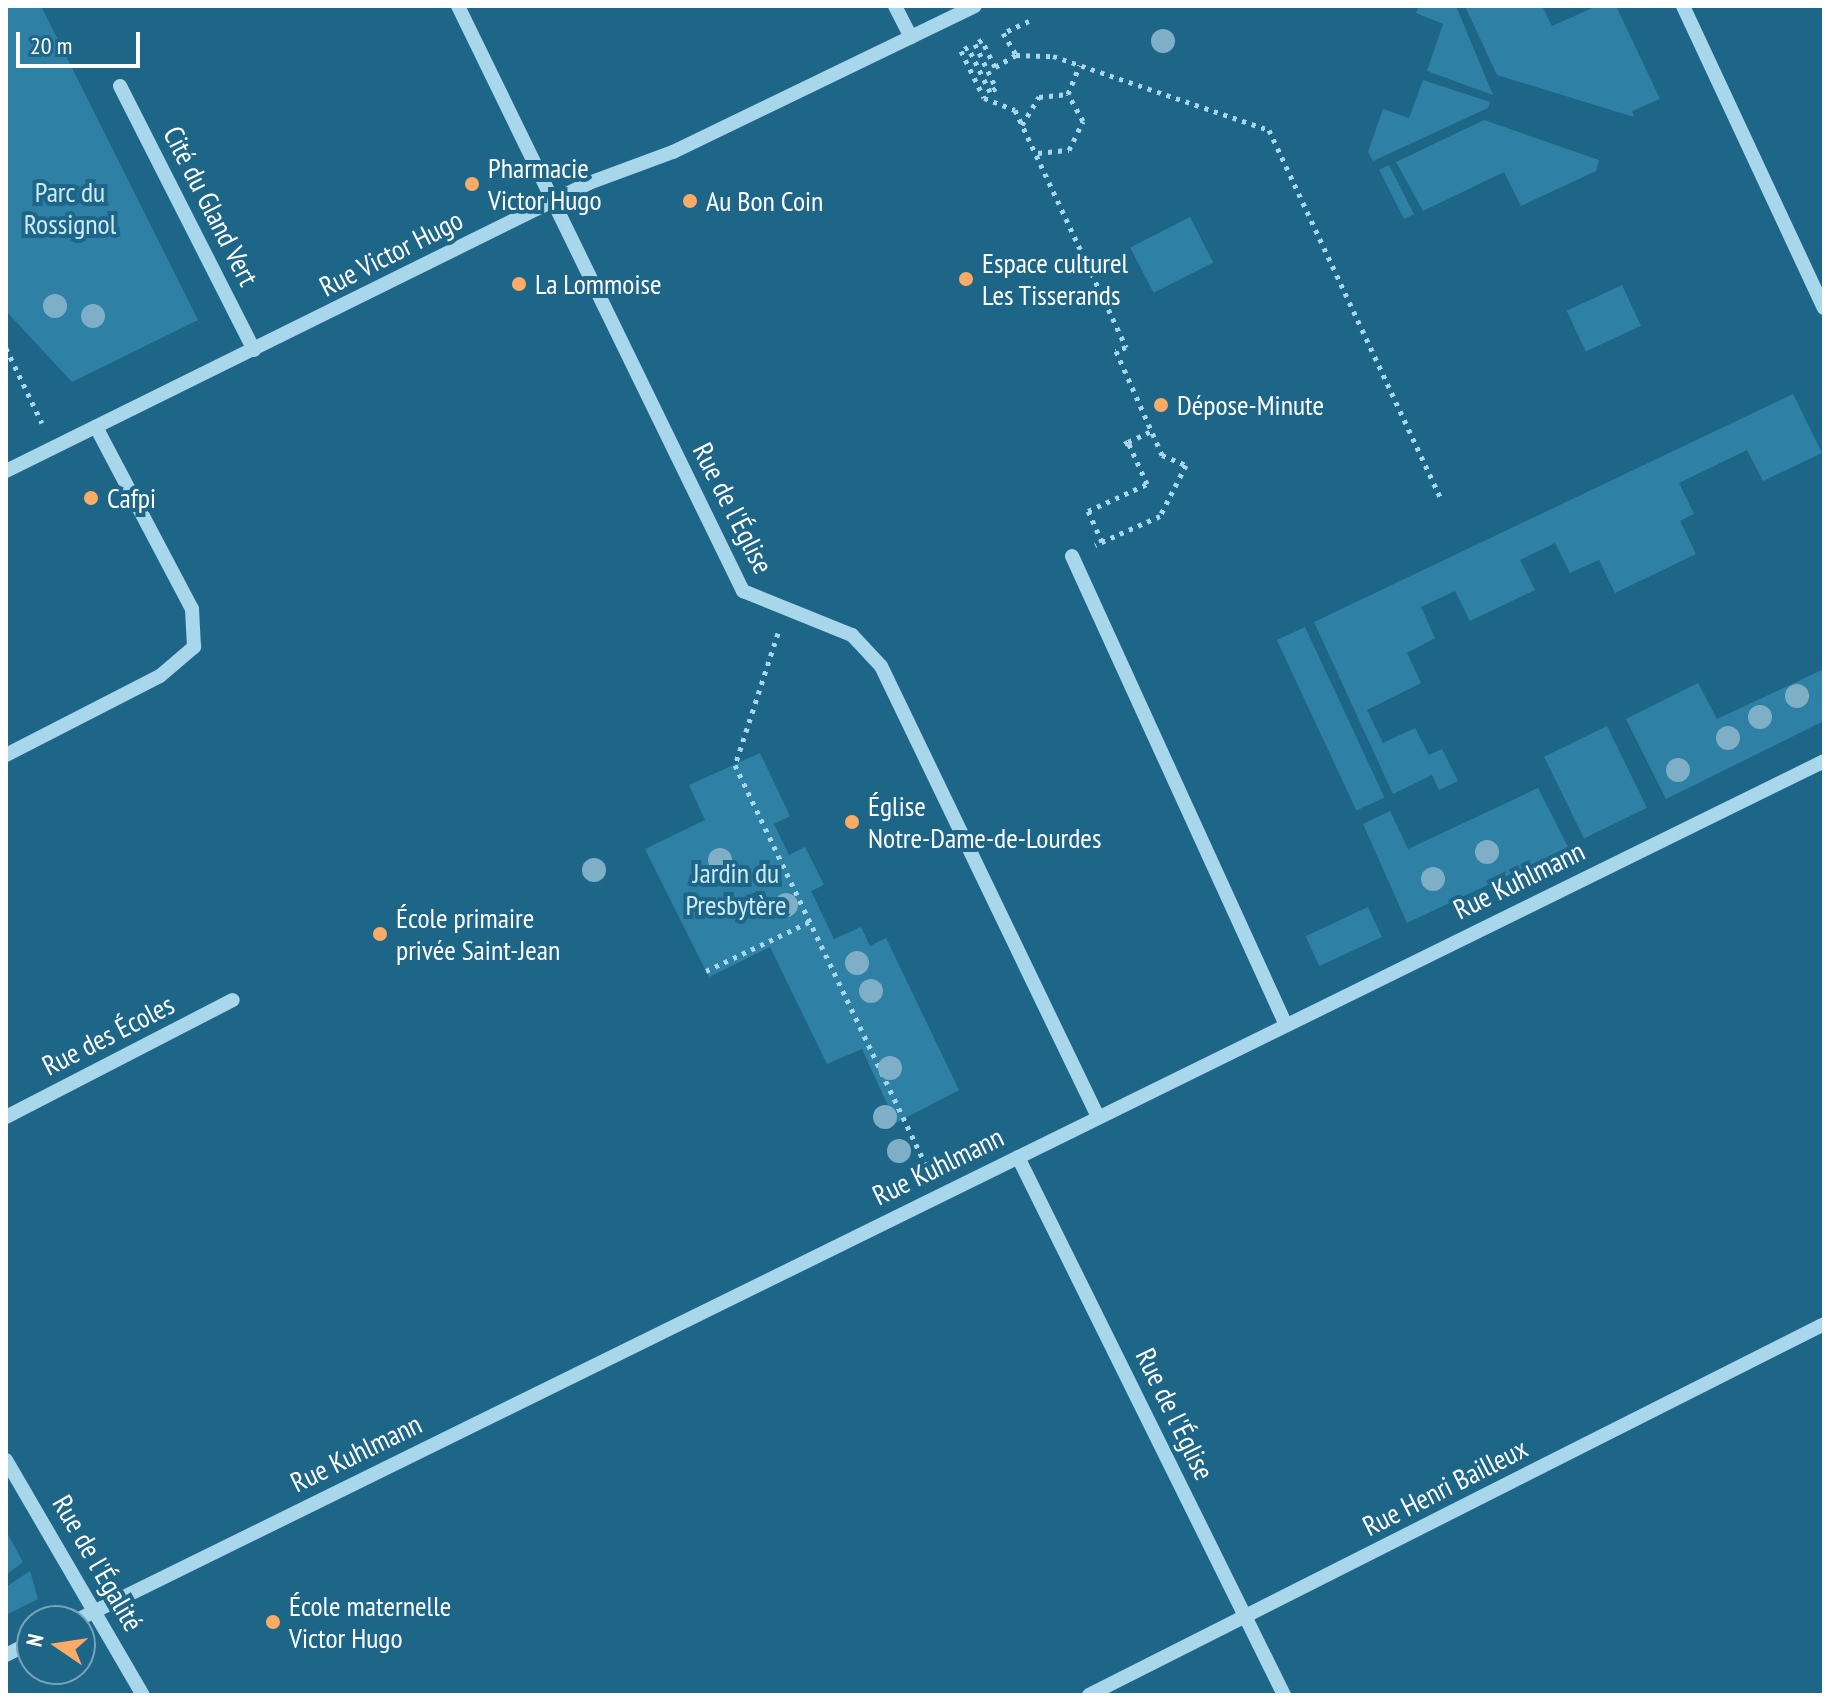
<!DOCTYPE html>
<meta charset="utf-8">
<style>
body{margin:0}
#map{position:relative;width:1830px;height:1701px;overflow:hidden;background:#1e6688;font-family:"PT Sans Narrow",sans-serif}
div>[style]{position:absolute}
.green>*{inset:0;background:#2e80a4;transform-origin:0 0}
.path>*{height:5px;margin-top:-2.5px;transform-origin:0;background:repeating-linear-gradient(90deg,#a8d7eb 0 4px,transparent 0 10px)}
.minor>*{height:14px;margin:-7px;padding:0 7px;transform-origin:7px;border-radius:7px;background:#a8d7eb}
.trees>*{width:24px;height:24px;margin:-12px;border-radius:50%;background:#7eafc6}
.dots>*{width:22px;height:22px;translate:-50% -50%;box-sizing:border-box;border:4px solid #1e6688;border-radius:50%}
span{translate:-50% -50%;white-space:nowrap;text-align:center;line-height:1.15;-webkit-text-stroke:8px #1e6688;paint-order:stroke}
.poi-label{font-size:28px;color:#fff}
.left{translate:0 -50%;text-align:left}
.park-label{font-size:28px;color:#cdebf8}
.street-label{font-size:28px;color:#fff}
.frame{position:absolute;inset:0;border:8px solid #fff;pointer-events:none}
.north{position:absolute;left:16px;top:1605px;width:80px;height:80px;box-sizing:border-box;background:#1e6688;border:2px solid #78a3b8;border-radius:50%;rotate:283deg;font-size:22px;font-weight:700;line-height:32px;text-align:center;color:#fff}
.north::after{content:'';display:block;margin:auto;width:28px;height:36px;background:#faac67;clip-path:polygon(50% 0,100% 100%,50% 72%,0 100%)}
.scale{position:absolute;left:16px;top:32px;width:124px;height:36px;box-sizing:border-box;border:4px solid #fff;border-top:0;padding-left:10px;font-size:24px;line-height:28px;white-space:nowrap;color:#fff;-webkit-text-stroke:6px #1e6688;paint-order:stroke}
</style>
<div id="map">
<div class="green">
<div style="clip-path:polygon(6px 6px,41px 6px,198px 320px,72px 382px,6px 311px)"></div>
<div style="clip-path:polygon(1419px 6px,1456px 6px,1493px 95px,1427px 71px,1443px 24px,1416px 13px)"></div>
<div style="clip-path:polygon(1465px 6px,1542px 6px,1552px 26px,1597px 6px,1616px 6px,1660px 99px,1632px 111px,1634px 117px,1497px 75px)"></div>
<div style="clip-path:polygon(1423px 80px,1490px 102px,1488px 108px,1373px 161px,1368px 152px,1383px 109px,1409px 118px)"></div>
<div style="clip-path:polygon(1484px 120px,1599px 160px,1596px 171px,1521px 206px,1504px 172px,1423px 211px,1396px 162px)"></div>
<div style="left:1389px;top:165px;width:55px;height:11px;rotate:63deg"></div>
<div style="left:1190px;top:217px;width:51px;height:67px;rotate:63deg"></div>
<div style="left:1622px;top:285px;width:45px;height:61px;rotate:65deg"></div>
<div style="clip-path:polygon(1793px 394px,1822px 453px,1763px 481px,1747px 450px,1679px 483px,1694px 514px,1680px 521px,1696px 554px,1615px 593px,1599px 560px,1570px 573px,1555px 543px,1520px 560px,1535px 590px,1470px 621px,1455px 591px,1421px 607px,1435px 638px,1407px 653px,1421px 683px,1367px 710px,1383px 743px,1415px 728px,1429px 755px,1442px 749px,1458px 781px,1439px 790px,1432px 775px,1393px 794px,1314px 622px)"></div>
<div style="left:1305px;top:627px;width:188px;height:31px;rotate:65deg"></div>
<div style="clip-path:polygon(1824px 669px,1824px 721px,1666px 799px,1626px 719px,1698px 683px,1717px 719px)"></div>
<div style="left:1607px;top:726px;width:91px;height:70px;rotate:64deg"></div>
<div style="clip-path:polygon(760px 753px,790px 816px,774px 824px,789px 855px,805px 847px,824px 885px,811px 891px,834px 939px,861px 927px,870px 946px,886px 938px,959px 1090px,896px 1123px,862px 1049px,827px 1064px,770px 947px,709px 977px,645px 849px,705px 820px,689px 785px)"></div>
<div style="clip-path:polygon(1538px 788px,1568px 847px,1407px 923px,1363px 824px,1390px 811px,1408px 849px)"></div>
<div style="left:1368px;top:907px;width:33px;height:69px;rotate:65deg"></div>
<div style="clip-path:polygon(6px 1531px,23px 1562px,6px 1575px)"></div>
<div style="clip-path:polygon(30px 1571px,38px 1599px,6px 1615px,6px 1587px)"></div>
</div>
<div class="path">
<div style="left:1029px;top:21px;width:29px;rotate:155deg"></div>
<div style="left:1003px;top:33px;width:26px;rotate:59deg"></div>
<div style="left:1016px;top:55px;width:24px;rotate:150deg"></div>
<div style="left:995px;top:67px;width:30px;rotate:-116deg"></div>
<div style="left:982px;top:40px;width:8px;rotate:150deg"></div>
<div style="left:975px;top:44px;width:49px;rotate:64.5deg"></div>
<div style="left:996px;top:88px;width:7px;rotate:146deg"></div>
<div style="left:990px;top:92px;width:50px;rotate:-116.1deg"></div>
<div style="left:968px;top:47px;width:8px;rotate:150deg"></div>
<div style="left:961px;top:51px;width:52px;rotate:63.9deg"></div>
<div style="left:984px;top:98px;width:33px;rotate:21deg"></div>
<div style="left:1015px;top:110px;width:262px;rotate:64.9deg"></div>
<div style="left:1126px;top:347px;width:11px;rotate:158deg"></div>
<div style="left:1116px;top:351px;width:114px;rotate:66.1deg"></div>
<div style="left:1162px;top:455px;width:26px;rotate:23deg"></div>
<div style="left:1186px;top:465px;width:57px;rotate:117deg"></div>
<div style="left:1160px;top:516px;width:71px;rotate:156deg"></div>
<div style="left:1016px;top:55px;width:37px;rotate:2deg"></div>
<div style="left:1053px;top:56px;width:228px;rotate:18.9deg"></div>
<div style="left:1269px;top:130px;width:407px;rotate:65deg"></div>
<div style="left:1068px;top:94px;width:31px;rotate:-68deg"></div>
<div style="left:1022px;top:125px;width:33px;rotate:-59deg"></div>
<div style="left:1039px;top:97px;width:29px;rotate:-6deg"></div>
<div style="left:1038px;top:153px;width:31px;rotate:-6deg"></div>
<div style="left:1069px;top:150px;width:32px;rotate:-64deg"></div>
<div style="left:1083px;top:121px;width:31px;rotate:-119deg"></div>
<div style="left:6px;top:348px;width:83px;rotate:64.4deg"></div>
<div style="left:1128px;top:442px;width:26px;rotate:-25deg"></div>
<div style="left:1102px;top:542px;width:34px;rotate:-114deg"></div>
<div style="left:1088px;top:511px;width:65px;rotate:-24.6deg"></div>
<div style="left:1147px;top:484px;width:46px;rotate:-114.3deg"></div>
<div style="left:1128px;top:442px;width:8px;rotate:150deg"></div>
<div style="left:778px;top:633px;width:139px;rotate:108deg"></div>
<div style="left:735px;top:765px;width:443px;rotate:64.5deg"></div>
<div style="left:926px;top:1165px;width:36px;rotate:-24deg"></div>
<div style="left:959px;top:1150px;width:7px;rotate:63deg"></div>
<div style="left:706px;top:971px;width:114px;rotate:-25.4deg"></div>
</div>
<div class="minor">
<div style="left:458px;top:6px;width:651px;rotate:64.03deg"></div>
<div style="left:743px;top:591px;width:118px;rotate:22deg"></div>
<div style="left:852px;top:635px;width:42px;rotate:46.9deg"></div>
<div style="left:881px;top:666px;width:500px;rotate:64.3deg"></div>
<div style="left:895px;top:6px;width:35px;rotate:63deg"></div>
<div style="left:1683px;top:6px;width:333px;rotate:65deg"></div>
<div style="left:120px;top:86px;width:296px;rotate:63.1deg"></div>
<div style="left:6px;top:471px;width:650px;rotate:-26.29deg"></div>
<div style="left:589px;top:183px;width:90px;rotate:-20.3deg"></div>
<div style="left:673px;top:152px;width:335px;rotate:-25.8deg"></div>
<div style="left:1072px;top:556px;width:513px;rotate:65.48deg"></div>
<div style="left:6px;top:755px;width:173px;rotate:-27.2deg"></div>
<div style="left:160px;top:676px;width:45px;rotate:-40.5deg"></div>
<div style="left:194px;top:647px;width:38px;rotate:-93deg"></div>
<div style="left:192px;top:609px;width:206px;rotate:-117.8deg"></div>
<div style="left:6px;top:1117px;width:255px;rotate:-27.3deg"></div>
<div style="left:1018px;top:1157px;width:600px;rotate:63.69deg"></div>
<div style="left:6px;top:1460px;width:272px;rotate:59.8deg"></div>
<div style="left:75px;top:1621px;width:1949px;rotate:-26.18deg"></div>
<div style="left:6px;top:1655px;width:29px;rotate:-27deg"></div>
<div style="left:1089px;top:1695px;width:823px;rotate:-26.78deg"></div>
</div>
<div class="trees">
<div style="left:1163px;top:41px"></div>
<div style="left:55px;top:306px"></div>
<div style="left:93px;top:316px"></div>
<div style="left:1797px;top:696px"></div>
<div style="left:1760px;top:717px"></div>
<div style="left:1728px;top:738px"></div>
<div style="left:1678px;top:770px"></div>
<div style="left:1487px;top:852px"></div>
<div style="left:720px;top:860px"></div>
<div style="left:594px;top:870px"></div>
<div style="left:1433px;top:879px"></div>
<div style="left:786px;top:905px"></div>
<div style="left:857px;top:963px"></div>
<div style="left:871px;top:991px"></div>
<div style="left:890px;top:1068px"></div>
<div style="left:885px;top:1117px"></div>
<div style="left:899px;top:1151px"></div>
</div>
<div class="dots">
<div style="left:472px;top:184px;background:#faac67"></div>
<div style="left:690px;top:201px;background:#faac67"></div>
<div style="left:966px;top:279px;background:#faac67"></div>
<div style="left:519px;top:284px;background:#faac67"></div>
<div style="left:1161px;top:405px;background:#faac67"></div>
<div style="left:91px;top:498px;background:#faac67"></div>
<div style="left:852px;top:822px;background:#faac67"></div>
<div style="left:380px;top:934px;background:#faac67"></div>
<div style="left:273px;top:1622px;background:#faac67"></div>
</div>
<div class="poi-label">
<span class="left" style="left:488px;top:184px">Pharmacie<br>Victor Hugo</span>
<span class="left" style="left:706px;top:201px">Au Bon Coin</span>
<span class="left" style="left:982px;top:279px">Espace culturel<br>Les Tisserands</span>
<span class="left" style="left:535px;top:284px">La Lommoise</span>
<span class="left" style="left:1177px;top:405px">Dépose-Minute</span>
<span class="left" style="left:107px;top:498px">Cafpi</span>
<span class="left" style="left:868px;top:822px">Église<br>Notre-Dame-de-Lourdes</span>
<span class="left" style="left:396px;top:934px">École primaire<br>privée Saint-Jean</span>
<span class="left" style="left:289px;top:1622px">École maternelle<br>Victor Hugo</span>
</div>
<div class="park-label">
<span style="left:70px;top:208px">Parc du<br>Rossignol</span>
<span style="left:736px;top:889px">Jardin du<br>Presbytère</span>
</div>
<div class="street-label">
<span style="left:211px;top:206px;rotate:63deg">Cité du Gland Vert</span>
<span style="left:391px;top:253px;rotate:-27deg">Rue Victor Hugo</span>
<span style="left:733px;top:508px;rotate:63deg">Rue de l'Église</span>
<span style="left:1519px;top:880px;rotate:-26deg">Rue Kuhlmann</span>
<span style="left:108px;top:1035px;rotate:-27deg">Rue des Écoles</span>
<span style="left:938px;top:1166px;rotate:-26deg">Rue Kuhlmann</span>
<span style="left:1175px;top:1414px;rotate:64deg">Rue de l'Église</span>
<span style="left:356px;top:1453px;rotate:-26deg">Rue Kuhlmann</span>
<span style="left:1445px;top:1487px;rotate:-27deg">Rue Henri Bailleux</span>
<span style="left:98px;top:1563px;rotate:60deg">Rue de l'Égalité</span>
</div>
<div class="frame"></div>
<div class="north">N</div>
<div class="scale">20 m</div>
</div>
